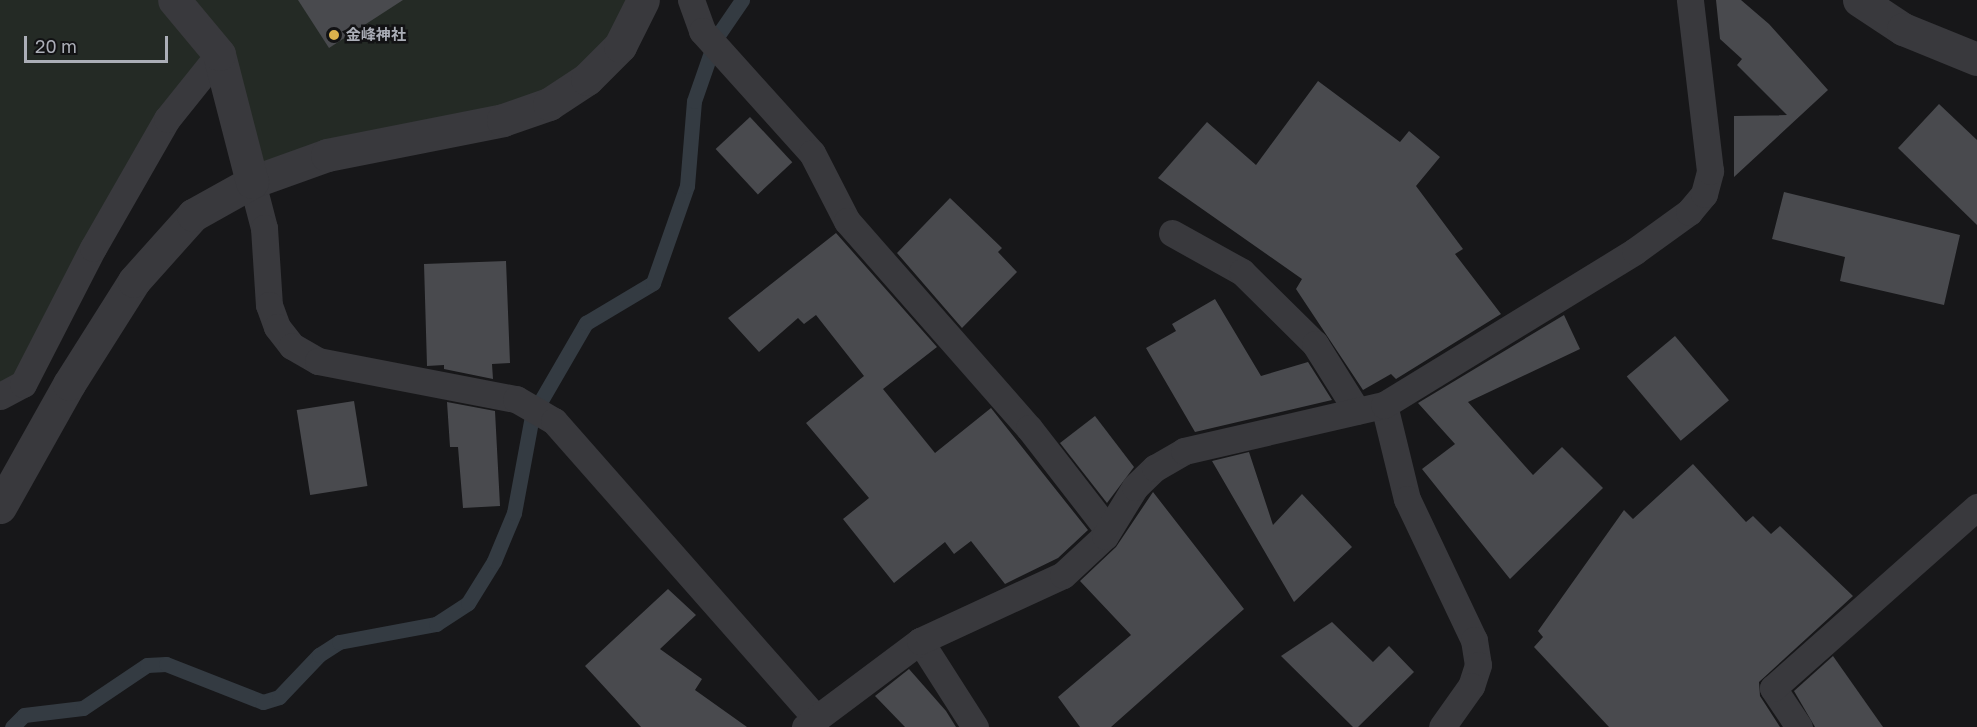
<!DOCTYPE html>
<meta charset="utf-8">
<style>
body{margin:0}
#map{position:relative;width:1977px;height:727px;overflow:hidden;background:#171719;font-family:"Golos Text","Noto Sans JP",sans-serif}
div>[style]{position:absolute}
.green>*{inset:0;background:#242a25}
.stream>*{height:15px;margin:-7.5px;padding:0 7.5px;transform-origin:7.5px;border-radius:7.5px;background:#343b42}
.building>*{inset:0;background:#494a4e;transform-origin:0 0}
.service>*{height:27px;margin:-13.5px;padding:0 13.5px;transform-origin:13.5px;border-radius:13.5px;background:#39393d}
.minor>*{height:33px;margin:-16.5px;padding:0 16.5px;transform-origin:16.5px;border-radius:16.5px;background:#39393d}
.dots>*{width:16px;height:16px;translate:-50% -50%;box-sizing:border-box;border:3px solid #121214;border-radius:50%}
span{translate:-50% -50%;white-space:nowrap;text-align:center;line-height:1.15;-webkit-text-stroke:5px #121214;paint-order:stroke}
.poi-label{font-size:15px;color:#abaeb7;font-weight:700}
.left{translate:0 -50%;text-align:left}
.scale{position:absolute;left:24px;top:36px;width:144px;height:27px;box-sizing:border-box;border:3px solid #abaeb7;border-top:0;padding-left:8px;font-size:18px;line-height:21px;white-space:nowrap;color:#abaeb7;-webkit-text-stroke:4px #121214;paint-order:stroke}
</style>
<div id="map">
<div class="green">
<div style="clip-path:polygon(0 0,643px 0,587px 79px,252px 182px,219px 55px,0 396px)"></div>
</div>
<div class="stream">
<div style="left:12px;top:727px;width:17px;rotate:-45deg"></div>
<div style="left:24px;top:715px;width:59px;rotate:-6.8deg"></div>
<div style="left:83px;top:708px;width:77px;rotate:-33.9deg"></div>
<div style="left:147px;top:665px;width:19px;rotate:-3deg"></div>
<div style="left:166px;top:664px;width:104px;rotate:21.4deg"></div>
<div style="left:263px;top:702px;width:17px;rotate:-17deg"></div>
<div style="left:279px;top:697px;width:58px;rotate:-46.4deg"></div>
<div style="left:319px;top:655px;width:24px;rotate:-33deg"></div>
<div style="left:339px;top:642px;width:99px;rotate:-10.5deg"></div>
<div style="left:436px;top:624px;width:38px;rotate:-33deg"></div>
<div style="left:468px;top:603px;width:49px;rotate:-58.2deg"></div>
<div style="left:494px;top:561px;width:52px;rotate:-67.4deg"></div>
<div style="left:514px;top:513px;width:99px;rotate:-79.5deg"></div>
<div style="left:532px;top:416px;width:108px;rotate:-59.9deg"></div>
<div style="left:586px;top:323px;width:78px;rotate:-30.8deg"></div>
<div style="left:653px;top:283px;width:103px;rotate:-70.7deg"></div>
<div style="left:687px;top:186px;width:85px;rotate:-85.3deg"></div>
<div style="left:694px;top:101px;width:67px;rotate:-70.8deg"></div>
<div style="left:716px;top:38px;width:46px;rotate:-55.6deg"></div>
</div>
<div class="building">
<div style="clip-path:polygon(298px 0,403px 0,329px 48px)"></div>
<div style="clip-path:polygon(1716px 0,1741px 0,1769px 24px,1828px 90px,1734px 177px,1734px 116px,1787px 115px,1737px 65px,1742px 59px,1720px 39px)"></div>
<div style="clip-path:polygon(1318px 81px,1400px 142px,1409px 131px,1440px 157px,1416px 186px,1463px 249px,1455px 254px,1501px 314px,1396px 379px,1391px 374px,1363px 390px,1296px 289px,1302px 279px,1158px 178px,1207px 122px,1256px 165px)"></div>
<div style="clip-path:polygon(1939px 104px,1977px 140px,1977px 225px,1898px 148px)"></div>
<div style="left:750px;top:117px;width:62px;height:47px;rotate:47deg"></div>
<div style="clip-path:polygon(1784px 192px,1960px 235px,1944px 305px,1840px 281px,1845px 257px,1772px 239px)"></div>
<div style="clip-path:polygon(950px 198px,1002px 248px,998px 252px,1017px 272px,962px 328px,897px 253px)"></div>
<div style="clip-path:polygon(836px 233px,937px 347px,883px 389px,935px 453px,991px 408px,1088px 530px,1058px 558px,1005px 584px,971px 541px,954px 554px,945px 542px,894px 583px,843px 519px,869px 498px,806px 423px,864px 376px,816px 315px,804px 324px,798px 318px,759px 352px,728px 318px)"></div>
<div style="clip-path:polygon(506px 261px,510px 363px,492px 364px,493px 379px,444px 369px,444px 365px,427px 366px,424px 264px)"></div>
<div style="clip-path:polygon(1215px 299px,1261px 376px,1308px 362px,1332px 400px,1195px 432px,1146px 348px,1176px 331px,1172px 324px)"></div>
<div style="clip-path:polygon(1564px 315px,1580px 349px,1468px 402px,1533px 475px,1562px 447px,1603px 488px,1510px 579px,1422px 469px,1455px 444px,1418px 403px)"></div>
<div style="left:1675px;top:336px;width:84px;height:63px;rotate:50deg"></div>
<div style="left:354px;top:401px;width:86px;height:58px;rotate:81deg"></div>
<div style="clip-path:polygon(447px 402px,495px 411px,500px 506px,463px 508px,458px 447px,450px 447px)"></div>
<div style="clip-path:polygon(1095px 416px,1134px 467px,1107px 503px,1060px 443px)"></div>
<div style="clip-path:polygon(1249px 452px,1273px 525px,1302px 494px,1352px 547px,1294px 602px,1212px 461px)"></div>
<div style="clip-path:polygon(1693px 464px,1746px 522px,1753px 516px,1771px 534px,1780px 526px,1853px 596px,1759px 682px,1760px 696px,1780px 727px,1609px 727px,1534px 647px,1543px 637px,1538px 631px,1624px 510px,1633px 519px)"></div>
<div style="clip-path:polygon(1153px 492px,1244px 609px,1111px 727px,1080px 727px,1058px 697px,1131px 635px,1080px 581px,1116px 547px)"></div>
<div style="clip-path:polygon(668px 589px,696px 615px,660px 649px,702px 679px,695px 690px,747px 727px,641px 727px,585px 666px)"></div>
<div style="clip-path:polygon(1332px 622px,1373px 662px,1389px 646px,1414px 672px,1358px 727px,1353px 727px,1281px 656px)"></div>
<div style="clip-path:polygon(1833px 656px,1883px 727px,1815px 727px,1794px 691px)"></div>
<div style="clip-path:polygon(909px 669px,946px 711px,956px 727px,905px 727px,875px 696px)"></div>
</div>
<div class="service">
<div style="left:691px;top:0;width:33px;rotate:70deg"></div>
<div style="left:702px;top:31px;width:164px;rotate:48deg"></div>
<div style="left:812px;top:153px;width:76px;rotate:62.8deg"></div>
<div style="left:847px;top:221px;width:276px;rotate:48.7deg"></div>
<div style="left:1029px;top:428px;width:129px;rotate:52.2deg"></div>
<div style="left:252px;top:182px;width:48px;rotate:75.4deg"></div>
<div style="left:264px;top:228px;width:77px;rotate:86.3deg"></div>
<div style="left:269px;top:305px;width:23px;rotate:70deg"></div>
<div style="left:277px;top:327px;width:24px;rotate:52deg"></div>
<div style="left:292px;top:346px;width:30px;rotate:30deg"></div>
<div style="left:318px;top:361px;width:202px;rotate:10.9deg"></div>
<div style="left:516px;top:399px;width:44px;rotate:30.1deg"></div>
<div style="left:554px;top:421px;width:397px;rotate:48.6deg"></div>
<div style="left:1172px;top:233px;width:80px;rotate:29.1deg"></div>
<div style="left:1242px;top:272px;width:103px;rotate:44.6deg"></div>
<div style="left:1315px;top:344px;width:79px;rotate:57.9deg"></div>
<div style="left:0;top:396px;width:26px;rotate:-28deg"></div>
<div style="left:23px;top:384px;width:153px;rotate:-62.8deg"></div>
<div style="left:93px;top:248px;width:149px;rotate:-60.2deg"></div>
<div style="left:167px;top:119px;width:83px;rotate:-51.3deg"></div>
<div style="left:1384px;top:405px;width:97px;rotate:76.3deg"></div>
<div style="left:1407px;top:499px;width:156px;rotate:64.6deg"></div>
<div style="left:1474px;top:640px;width:25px;rotate:81deg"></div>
<div style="left:1478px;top:665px;width:22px;rotate:108deg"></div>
<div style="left:1471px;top:686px;width:50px;rotate:125.3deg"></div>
<div style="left:920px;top:641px;width:102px;rotate:57.4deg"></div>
<div style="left:805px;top:727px;width:144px;rotate:-36.8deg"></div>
<div style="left:920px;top:641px;width:157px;rotate:-24.8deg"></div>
<div style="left:1063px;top:575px;width:57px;rotate:-42.9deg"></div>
<div style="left:1105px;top:536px;width:57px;rotate:-58.5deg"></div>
<div style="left:1135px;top:487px;width:28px;rotate:-44deg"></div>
<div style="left:1155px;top:468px;width:34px;rotate:-30deg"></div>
<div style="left:1184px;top:451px;width:205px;rotate:-13deg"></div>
<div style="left:1384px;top:405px;width:294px;rotate:-31.5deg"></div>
<div style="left:1635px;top:251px;width:67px;rotate:-35.8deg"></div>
<div style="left:1689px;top:212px;width:23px;rotate:-50deg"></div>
<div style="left:1704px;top:194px;width:24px;rotate:-75deg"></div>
<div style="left:1710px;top:171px;width:172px;rotate:-96.7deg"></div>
<div style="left:1799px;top:727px;width:47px;rotate:-123.7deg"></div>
<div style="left:1773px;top:688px;width:273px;rotate:-41.6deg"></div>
</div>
<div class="minor">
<div style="left:1859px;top:0;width:53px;rotate:33.4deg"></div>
<div style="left:1903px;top:29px;width:80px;rotate:22.1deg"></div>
<div style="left:252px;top:182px;width:80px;rotate:-19.8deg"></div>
<div style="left:327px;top:155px;width:179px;rotate:-11.2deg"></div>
<div style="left:503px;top:120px;width:49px;rotate:-19.2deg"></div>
<div style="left:549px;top:104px;width:45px;rotate:-33.3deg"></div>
<div style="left:587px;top:79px;width:47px;rotate:-45deg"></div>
<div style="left:620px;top:46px;width:51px;rotate:-63.4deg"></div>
<div style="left:0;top:507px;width:141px;rotate:-60.7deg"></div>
<div style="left:69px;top:384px;width:122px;rotate:-57.7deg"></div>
<div style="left:134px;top:281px;width:89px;rotate:-48.2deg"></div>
<div style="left:193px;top:215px;width:68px;rotate:-29.2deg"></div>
<div style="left:252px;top:182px;width:132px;rotate:-104.5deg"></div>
<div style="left:219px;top:54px;width:70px;rotate:-129.8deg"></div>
</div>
<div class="dots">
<div style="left:334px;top:35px;background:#dcb24c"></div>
</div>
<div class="poi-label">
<span class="left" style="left:346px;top:35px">金峰神社</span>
</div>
<div class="scale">20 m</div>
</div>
